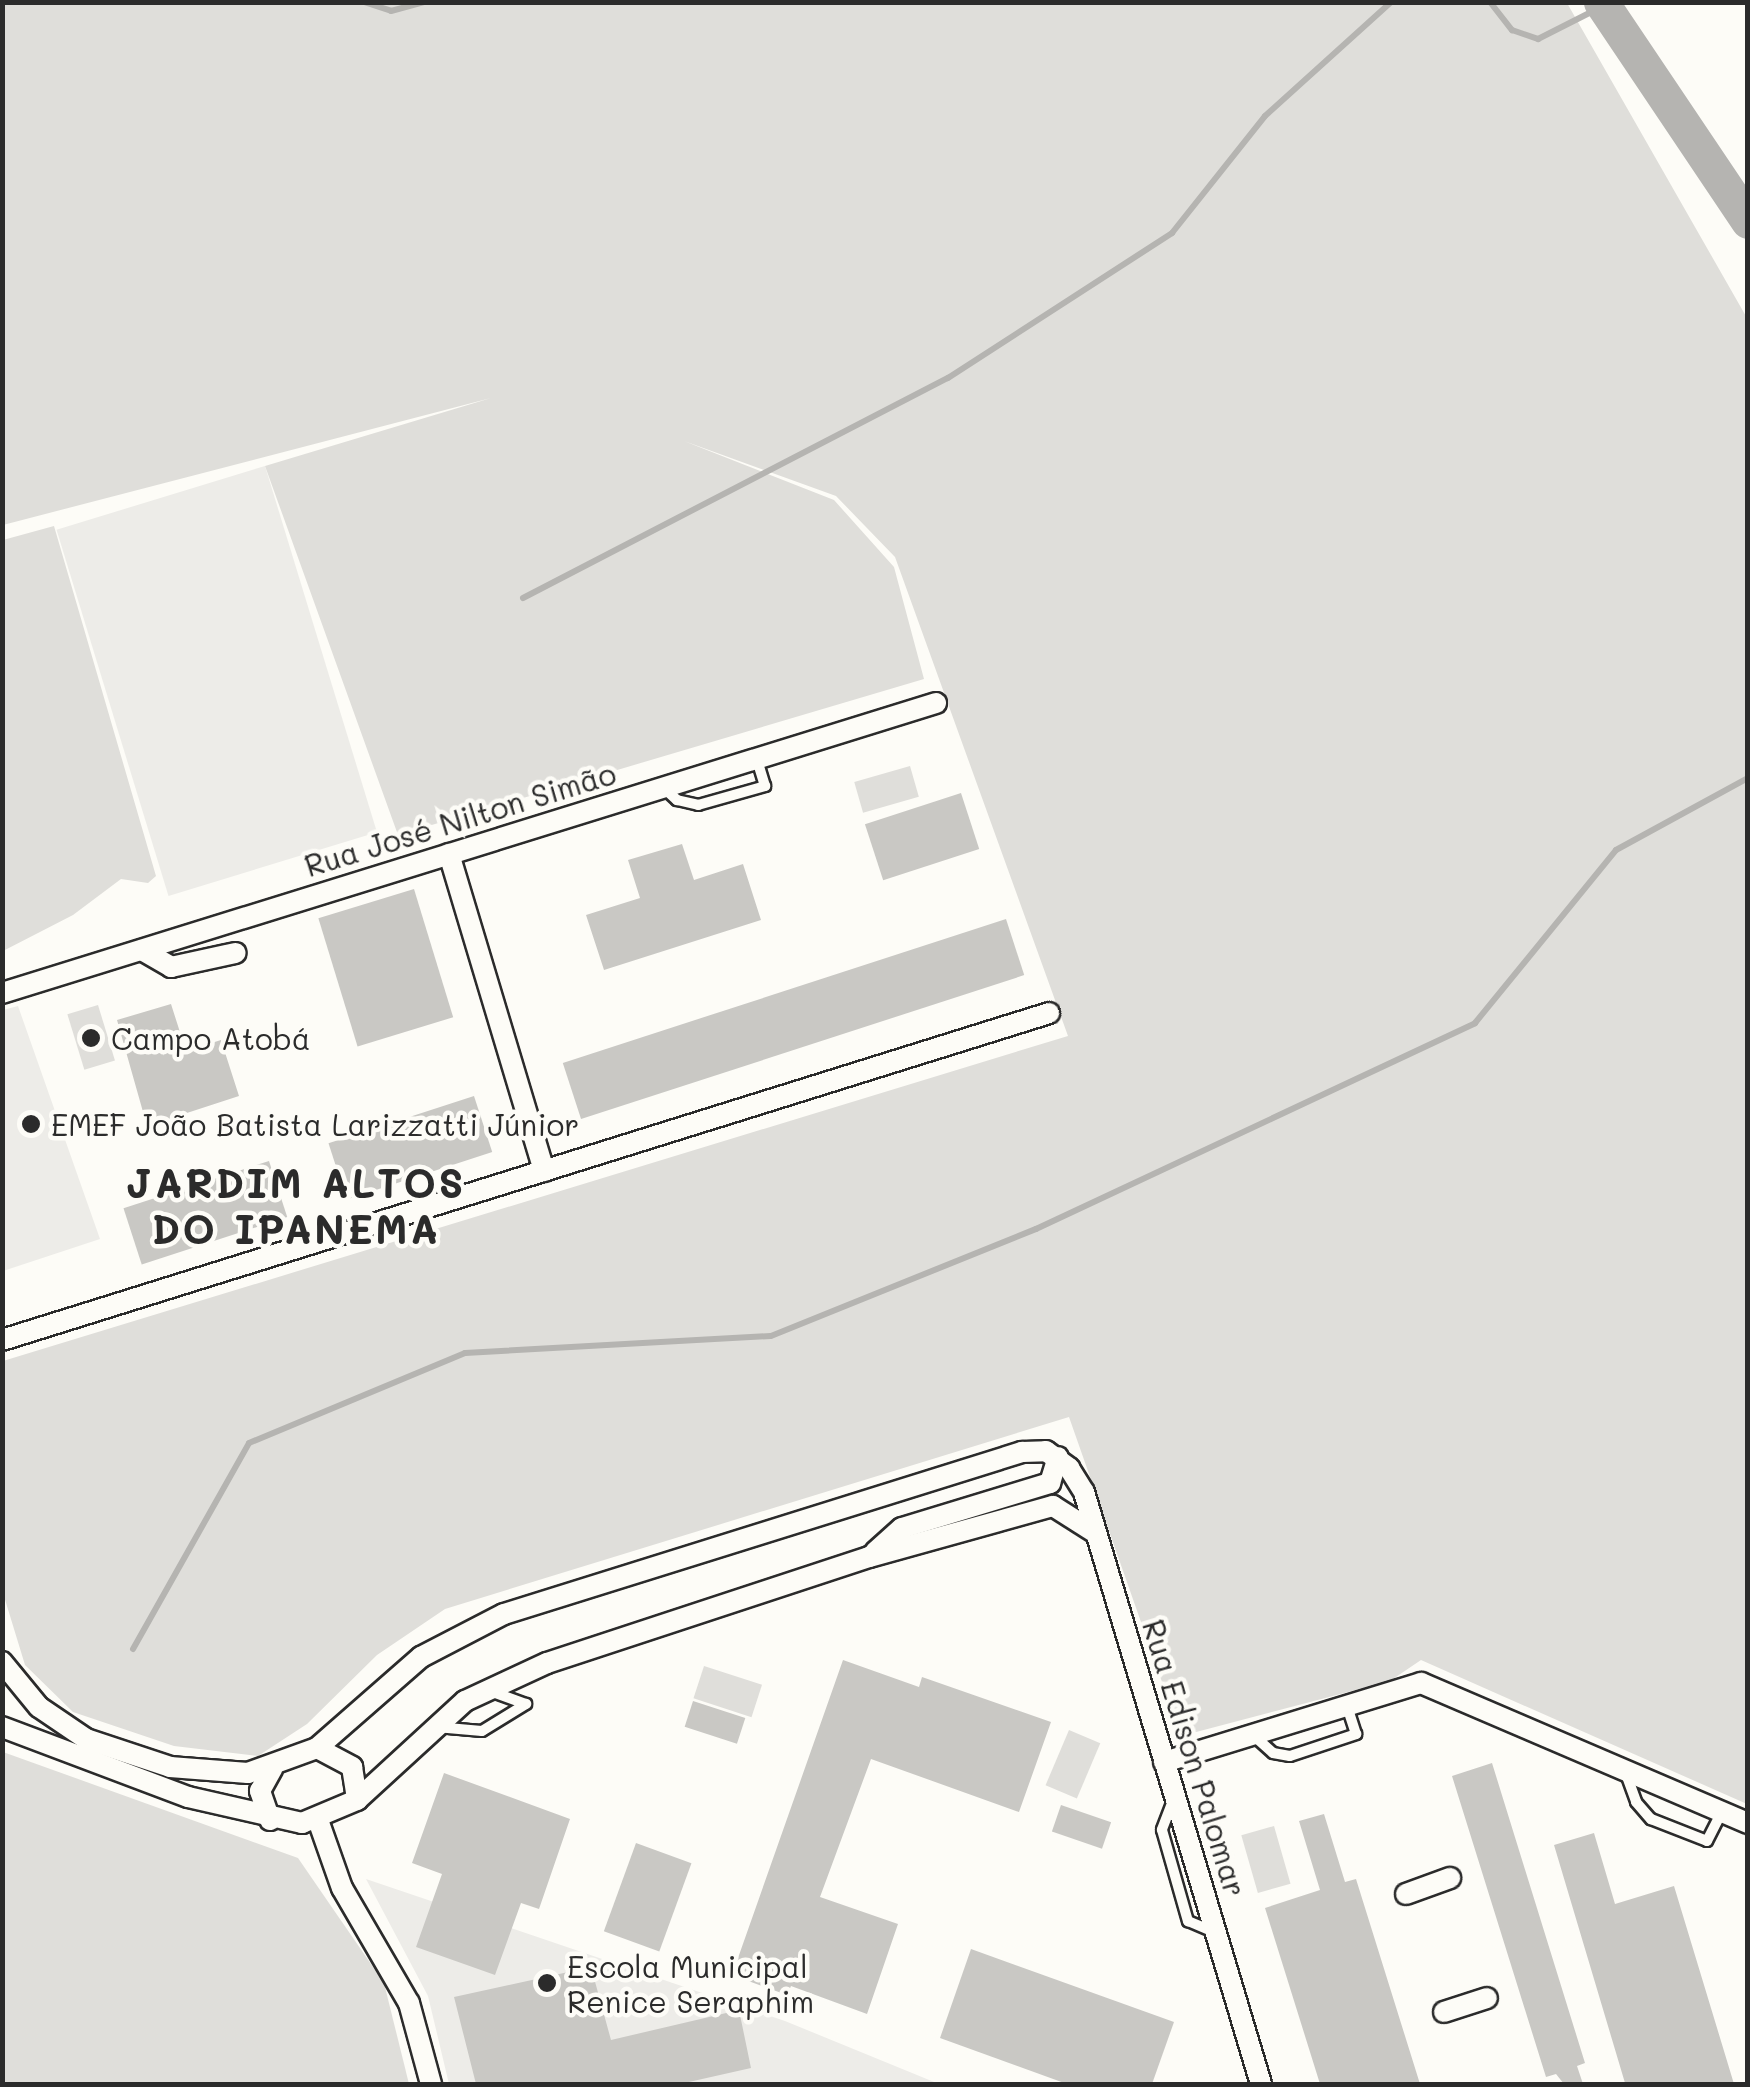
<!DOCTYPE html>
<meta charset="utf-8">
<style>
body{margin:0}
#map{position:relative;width:1750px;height:2087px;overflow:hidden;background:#fdfcf7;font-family:Mali,sans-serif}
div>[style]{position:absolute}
.built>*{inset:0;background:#edece8;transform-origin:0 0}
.green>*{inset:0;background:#dfdeda;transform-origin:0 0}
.stream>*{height:6px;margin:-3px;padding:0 3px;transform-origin:3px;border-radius:3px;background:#b5b4b1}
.river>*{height:35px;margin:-17.5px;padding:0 17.5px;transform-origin:17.5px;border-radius:17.5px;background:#b5b4b1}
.building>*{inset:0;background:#c9c8c4;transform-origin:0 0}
.roads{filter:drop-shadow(2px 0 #2b2b2b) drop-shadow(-2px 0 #2b2b2b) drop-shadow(0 2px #2b2b2b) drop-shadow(0 -2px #2b2b2b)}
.lane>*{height:10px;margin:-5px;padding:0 5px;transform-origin:5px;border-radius:5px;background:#fdfcf7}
.street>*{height:20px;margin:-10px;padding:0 10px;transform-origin:10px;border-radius:10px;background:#fdfcf7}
.dots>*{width:28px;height:28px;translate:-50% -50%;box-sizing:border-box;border:5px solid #fdfcf7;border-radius:50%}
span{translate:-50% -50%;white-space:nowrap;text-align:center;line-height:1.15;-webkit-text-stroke:9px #fdfcf7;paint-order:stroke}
.street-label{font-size:30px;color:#2b2b2b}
.poi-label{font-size:30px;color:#2b2b2b}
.left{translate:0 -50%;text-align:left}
.district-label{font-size:40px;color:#2b2b2b;font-weight:700;letter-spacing:2.5px}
.frame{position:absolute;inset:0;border:5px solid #2b2b2b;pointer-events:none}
</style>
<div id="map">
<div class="built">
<div style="left:265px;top:466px;width:383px;height:218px;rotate:73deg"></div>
<div style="clip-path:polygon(18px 1006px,100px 1239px,3px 1271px,3px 1010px)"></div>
<div style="clip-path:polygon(366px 1879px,785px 2021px,939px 2084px,449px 2084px,428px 1996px)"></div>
</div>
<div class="green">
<div style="clip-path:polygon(2px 3px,1567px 3px,1747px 318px,1747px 1804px,1421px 1660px,1390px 1681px,1181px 1736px,1069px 1417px,445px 1609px,377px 1655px,307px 1724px,258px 1756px,174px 1746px,73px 1712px,25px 1665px,3px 1593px,3px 1361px,1068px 1036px,895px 557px,836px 496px,684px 441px,834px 500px,894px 567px,924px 679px,398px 835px,265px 466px,491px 398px,3px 525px)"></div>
<div style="clip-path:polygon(54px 526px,156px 876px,148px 883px,121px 879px,73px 915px,3px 951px,3px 540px)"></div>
<div style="left:910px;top:766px;width:32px;height:58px;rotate:74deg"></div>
<div style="left:98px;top:1005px;width:58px;height:32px;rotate:73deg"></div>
<div style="left:704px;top:1666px;width:61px;height:34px;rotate:18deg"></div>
<div style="left:1069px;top:1730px;width:34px;height:60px;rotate:23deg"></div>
<div style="clip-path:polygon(3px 1752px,298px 1858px,384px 1983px,409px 2084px,3px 2084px)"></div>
<div style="left:1274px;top:1826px;width:60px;height:34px;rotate:74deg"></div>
</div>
<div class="stream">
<div style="left:364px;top:2px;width:28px;rotate:18deg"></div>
<div style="left:391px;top:11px;width:34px;rotate:-15deg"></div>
<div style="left:1490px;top:2px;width:36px;rotate:52deg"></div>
<div style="left:1512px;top:30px;width:28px;rotate:19deg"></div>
<div style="left:1538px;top:39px;width:73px;rotate:-26.9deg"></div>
<div style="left:523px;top:598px;width:479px;rotate:-27.4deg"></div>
<div style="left:948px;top:378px;width:267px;rotate:-32.9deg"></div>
<div style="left:1172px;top:233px;width:149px;rotate:-51.5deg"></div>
<div style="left:1265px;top:116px;width:170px;rotate:-42.1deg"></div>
<div style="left:133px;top:1649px;width:236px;rotate:-60.6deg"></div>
<div style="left:249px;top:1443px;width:234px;rotate:-22.6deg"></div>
<div style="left:465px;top:1353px;width:306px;rotate:-3.2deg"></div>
<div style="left:771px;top:1336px;width:286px;rotate:-22deg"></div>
<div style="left:1036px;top:1229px;width:485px;rotate:-25.1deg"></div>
<div style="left:1475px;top:1023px;width:223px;rotate:-50.8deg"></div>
<div style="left:1616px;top:850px;width:150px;rotate:-28.6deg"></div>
</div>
<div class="river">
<div style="left:1601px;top:2px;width:264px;rotate:56.1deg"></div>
</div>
<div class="building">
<div style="left:961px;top:793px;width:59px;height:101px;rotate:72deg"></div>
<div style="clip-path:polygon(682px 844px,694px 880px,743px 864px,761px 920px,604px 970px,586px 915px,640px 898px,628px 860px)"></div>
<div style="left:414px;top:889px;width:134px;height:100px;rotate:73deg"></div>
<div style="left:1006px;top:919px;width:59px;height:466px;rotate:72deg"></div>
<div style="clip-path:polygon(171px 1004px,186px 1051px,221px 1040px,239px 1096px,147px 1126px,117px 1020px)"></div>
<div style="left:474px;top:1096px;width:59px;height:153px;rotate:72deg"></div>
<div style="left:269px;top:1161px;width:59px;height:153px;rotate:72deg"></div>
<div style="clip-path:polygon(843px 1660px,919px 1687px,922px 1677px,1051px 1722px,1019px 1812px,871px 1759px,820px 1897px,898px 1924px,867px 2014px,791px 1986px,787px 1995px,732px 1975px)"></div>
<div style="left:693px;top:1701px;width:55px;height:27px;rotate:18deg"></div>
<div style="clip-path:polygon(1492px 1763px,1585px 2063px,1577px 2066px,1583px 2084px,1564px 2084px,1556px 2074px,1546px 2077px,1452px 1776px)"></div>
<div style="clip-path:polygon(444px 1773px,570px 1819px,539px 1909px,521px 1903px,495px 1975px,416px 1947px,442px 1874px,412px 1863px)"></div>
<div style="left:1061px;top:1805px;width:53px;height:28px;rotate:19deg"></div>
<div style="clip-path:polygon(1324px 1814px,1345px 1882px,1356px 1879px,1420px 2084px,1320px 2084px,1265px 1908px,1320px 1890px,1299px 1821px)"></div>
<div style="clip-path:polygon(1594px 1833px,1615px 1904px,1674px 1886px,1734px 2084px,1625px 2083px,1554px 1845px)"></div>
<div style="left:636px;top:1843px;width:59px;height:94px;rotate:20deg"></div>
<div style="clip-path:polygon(971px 1949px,1174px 2022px,1152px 2084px,1067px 2084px,940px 2038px)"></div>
<div style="clip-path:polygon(591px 1967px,611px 2040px,739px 2010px,751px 2068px,680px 2084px,476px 2084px,454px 1997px)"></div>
</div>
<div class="roads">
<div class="lane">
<div style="left:664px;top:788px;width:18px;rotate:43deg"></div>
<div style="left:677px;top:800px;width:22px;rotate:13deg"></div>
<div style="left:698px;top:805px;width:70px;rotate:-15.8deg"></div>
<div style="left:765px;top:786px;width:27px;rotate:-107deg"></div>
<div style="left:490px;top:1691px;width:38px;rotate:20deg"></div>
<div style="left:436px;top:1727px;width:46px;rotate:5deg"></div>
<div style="left:482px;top:1731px;width:52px;rotate:-31.5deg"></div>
<div style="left:1253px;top:1735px;width:27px;rotate:42deg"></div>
<div style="left:1273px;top:1753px;width:17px;rotate:10deg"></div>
<div style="left:1290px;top:1756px;width:70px;rotate:-18.4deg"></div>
<div style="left:1356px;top:1734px;width:29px;rotate:-108deg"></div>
<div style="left:1625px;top:1771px;width:33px;rotate:70deg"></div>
<div style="left:1636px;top:1802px;width:23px;rotate:49deg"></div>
<div style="left:1651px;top:1819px;width:60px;rotate:21.4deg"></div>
<div style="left:1707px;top:1841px;width:33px;rotate:-63deg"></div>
<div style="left:1174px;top:1798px;width:34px;rotate:111deg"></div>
<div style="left:1162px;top:1830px;width:95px;rotate:74.1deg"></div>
<div style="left:1188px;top:1921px;width:28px;rotate:23deg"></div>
</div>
<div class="street">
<div style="left:449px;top:854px;width:331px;rotate:73.3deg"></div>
<div style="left:142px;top:950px;width:34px;rotate:30deg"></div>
<div style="left:171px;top:967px;width:66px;rotate:-12.3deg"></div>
<div style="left:2px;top:993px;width:978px;rotate:-17.25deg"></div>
<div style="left:2px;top:1340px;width:1097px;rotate:-17.34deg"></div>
<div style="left:875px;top:1552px;width:36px;rotate:-42deg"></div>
<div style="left:902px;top:1528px;width:155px;rotate:-16.9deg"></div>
<div style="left:1050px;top:1483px;width:27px;rotate:-73deg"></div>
<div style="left:2px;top:1662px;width:58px;rotate:50.6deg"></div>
<div style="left:39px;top:1707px;width:57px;rotate:34.2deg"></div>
<div style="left:86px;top:1739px;width:89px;rotate:18.4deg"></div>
<div style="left:170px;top:1767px;width:78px;rotate:4.4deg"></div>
<div style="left:248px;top:1773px;width:73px;rotate:-19.9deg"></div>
<div style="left:317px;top:1748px;width:138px;rotate:-41.2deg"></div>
<div style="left:421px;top:1657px;width:93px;rotate:-27.4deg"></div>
<div style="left:504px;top:1614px;width:543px;rotate:-17.37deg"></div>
<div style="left:1022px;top:1452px;width:24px;rotate:-2deg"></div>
<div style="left:1046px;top:1451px;width:29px;rotate:36deg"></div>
<div style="left:1069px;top:1468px;width:28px;rotate:58deg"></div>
<div style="left:1084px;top:1492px;width:618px;rotate:73.35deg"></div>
<div style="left:2px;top:1727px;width:199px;rotate:20.6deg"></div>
<div style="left:188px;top:1797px;width:117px;rotate:12.8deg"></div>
<div style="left:302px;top:1823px;width:60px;rotate:-22.7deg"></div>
<div style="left:357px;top:1800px;width:147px;rotate:-42.5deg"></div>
<div style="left:465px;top:1701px;width:90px;rotate:-24.9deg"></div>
<div style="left:547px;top:1663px;width:339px;rotate:-18.2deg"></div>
<div style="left:869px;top:1557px;width:191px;rotate:-15.5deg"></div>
<div style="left:1053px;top:1506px;width:49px;rotate:32.4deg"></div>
<div style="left:317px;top:1748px;width:40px;rotate:28deg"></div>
<div style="left:352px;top:1767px;width:33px;rotate:81deg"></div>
<div style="left:1164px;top:1762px;width:269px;rotate:-17.1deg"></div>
<div style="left:1421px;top:1683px;width:356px;rotate:23.2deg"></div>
<div style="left:270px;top:1820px;width:31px;rotate:-109deg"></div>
<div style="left:260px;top:1791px;width:26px;rotate:-61deg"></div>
<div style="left:318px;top:1820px;width:72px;rotate:70.6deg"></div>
<div style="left:342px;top:1888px;width:133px;rotate:59.8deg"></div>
<div style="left:409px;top:2003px;width:84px;rotate:74.8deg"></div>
<div style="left:1406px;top:1894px;width:47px;rotate:-20deg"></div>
<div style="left:1444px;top:2012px;width:45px;rotate:-18deg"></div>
</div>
</div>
<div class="dots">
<div style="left:91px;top:1038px;background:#2b2b2b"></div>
<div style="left:31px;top:1124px;background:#2b2b2b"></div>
<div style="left:547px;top:1983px;background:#2b2b2b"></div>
</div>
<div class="street-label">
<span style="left:460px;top:819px;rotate:-17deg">Rua José Nilton Simão</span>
<span style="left:1195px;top:1758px;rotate:73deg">Rua Edison Palomar</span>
</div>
<div class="poi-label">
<span class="left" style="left:111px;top:1038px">Campo Atobá</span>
<span class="left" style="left:51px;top:1124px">EMEF João Batista Larizzatti Júnior</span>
<span class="left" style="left:567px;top:1983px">Escola Municipal<br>Renice Seraphim</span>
</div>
<div class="district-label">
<span style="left:296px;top:1205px">JARDIM ALTOS<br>DO IPANEMA</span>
</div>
<div class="frame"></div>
</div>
